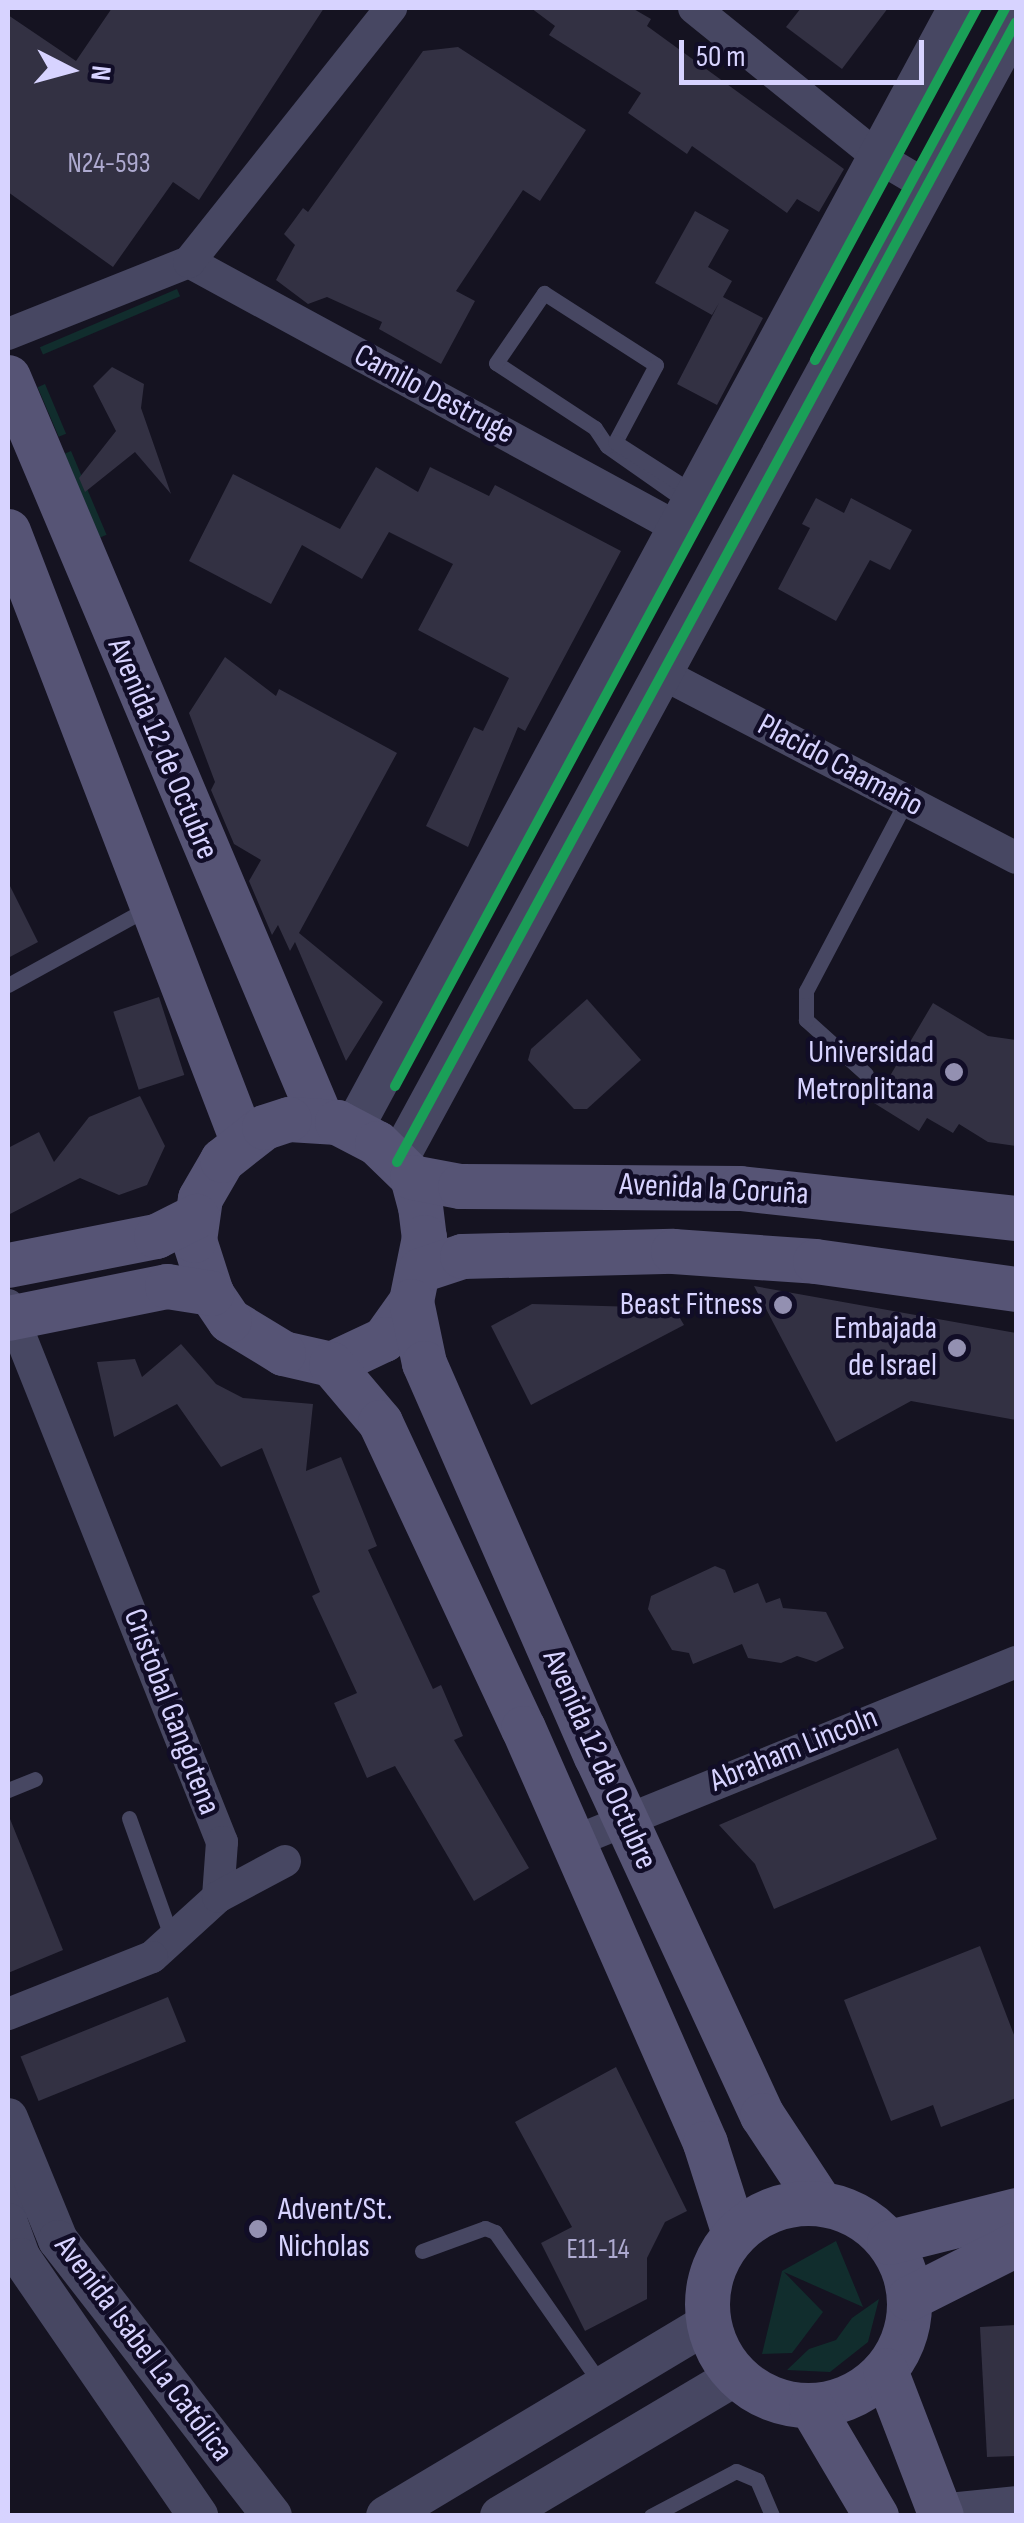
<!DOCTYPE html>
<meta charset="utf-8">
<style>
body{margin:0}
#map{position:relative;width:1024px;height:2523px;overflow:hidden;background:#151321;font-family:"Sofia Sans Condensed",sans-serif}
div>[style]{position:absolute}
.green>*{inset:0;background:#112d2d;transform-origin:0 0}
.building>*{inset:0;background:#333143;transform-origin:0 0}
.service>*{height:15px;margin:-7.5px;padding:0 7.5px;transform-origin:7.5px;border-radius:7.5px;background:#474762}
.minor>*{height:32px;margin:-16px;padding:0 16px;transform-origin:16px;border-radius:16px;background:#474762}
.tertiary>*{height:40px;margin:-20px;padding:0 20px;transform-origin:20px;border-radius:20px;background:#474762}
.secondary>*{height:45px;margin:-22.5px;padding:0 22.5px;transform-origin:22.5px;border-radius:22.5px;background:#565475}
.secondary>.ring{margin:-22.5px;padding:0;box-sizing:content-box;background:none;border:45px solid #565475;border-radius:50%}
.cycleway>*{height:10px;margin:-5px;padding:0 5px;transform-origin:5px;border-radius:5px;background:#1a9f57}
.dots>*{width:28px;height:28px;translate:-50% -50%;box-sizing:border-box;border:5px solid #110d27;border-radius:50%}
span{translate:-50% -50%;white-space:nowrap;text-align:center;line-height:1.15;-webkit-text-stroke:9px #110d27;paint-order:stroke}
.number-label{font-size:28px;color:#aeaad0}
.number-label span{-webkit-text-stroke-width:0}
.street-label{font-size:32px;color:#d7d3ff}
.poi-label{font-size:32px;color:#d7d3ff}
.right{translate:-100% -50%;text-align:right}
.left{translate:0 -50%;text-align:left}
.frame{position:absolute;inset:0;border:10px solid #d7d3ff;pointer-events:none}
.north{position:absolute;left:20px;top:20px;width:100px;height:100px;-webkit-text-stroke:8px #110d27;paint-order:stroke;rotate:96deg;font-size:28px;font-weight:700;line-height:40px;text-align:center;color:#d7d3ff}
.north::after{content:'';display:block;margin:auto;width:35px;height:45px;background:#d7d3ff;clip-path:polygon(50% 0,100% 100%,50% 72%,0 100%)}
.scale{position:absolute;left:679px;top:40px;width:245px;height:45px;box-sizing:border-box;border:5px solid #d7d3ff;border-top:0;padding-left:12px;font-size:30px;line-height:35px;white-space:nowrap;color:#d7d3ff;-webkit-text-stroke:8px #110d27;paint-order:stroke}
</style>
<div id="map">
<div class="green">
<div style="left:177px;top:289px;width:8px;height:149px;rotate:67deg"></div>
<div style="left:45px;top:384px;width:54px;height:8px;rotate:67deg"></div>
<div style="left:71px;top:451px;width:91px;height:7px;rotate:67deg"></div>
<div style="clip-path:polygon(836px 2241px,863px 2307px,784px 2272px,823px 2312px,792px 2353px,762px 2354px,782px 2271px)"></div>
<div style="clip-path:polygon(879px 2299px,868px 2342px,830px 2372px,787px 2370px,809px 2349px,836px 2340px,852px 2318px)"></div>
</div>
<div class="building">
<div style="clip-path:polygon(112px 8px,324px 8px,199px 200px,173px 182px,113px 267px,8px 192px,8px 15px,76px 61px)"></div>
<div style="clip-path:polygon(531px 8px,632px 8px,651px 19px,647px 26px,844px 169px,819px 212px,797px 199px,787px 213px,692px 146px,687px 154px,628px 113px,641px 93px,549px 35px,555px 26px)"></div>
<div style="clip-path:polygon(801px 8px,888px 8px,842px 69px,786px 27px)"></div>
<div style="clip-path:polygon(458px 47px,586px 130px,540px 201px,523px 190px,456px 291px,475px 301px,441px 364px,379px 329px,382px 322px,327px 297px,308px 304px,276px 280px,295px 245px,284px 234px,303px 208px,308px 212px,423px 51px)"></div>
<div style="clip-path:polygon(695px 211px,729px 230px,708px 267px,732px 281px,723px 297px,763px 318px,717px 405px,677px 384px,719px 303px,712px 315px,655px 283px)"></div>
<div style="clip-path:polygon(112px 367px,144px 384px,141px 408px,171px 494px,135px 452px,85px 492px,79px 478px,116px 431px,93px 386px)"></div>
<div style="clip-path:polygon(376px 467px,418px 492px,430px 467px,489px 496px,495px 485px,621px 551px,525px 731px,518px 727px,468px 847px,426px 826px,474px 727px,483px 731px,509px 678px,418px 630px,453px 564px,389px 532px,362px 579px,302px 545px,271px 604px,189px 561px,233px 474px,340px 529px)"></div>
<div style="clip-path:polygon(816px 498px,844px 513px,851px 498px,912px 530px,890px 570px,870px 560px,836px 621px,778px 589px,810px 528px,802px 524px)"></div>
<div style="clip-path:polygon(225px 657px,276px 696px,279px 689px,397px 753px,299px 933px,383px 1002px,346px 1061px,295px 942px,290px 951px,278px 925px,272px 935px,249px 881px,261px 860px,234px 844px,211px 790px,215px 782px,189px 713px)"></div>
<div style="clip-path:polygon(8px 882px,38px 942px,8px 958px)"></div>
<div style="left:159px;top:997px;width:82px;height:48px;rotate:72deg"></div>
<div style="clip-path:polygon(587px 999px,641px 1060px,587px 1109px,574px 1109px,528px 1060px,531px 1049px)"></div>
<div style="clip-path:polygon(933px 1003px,988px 1036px,1016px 1040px,1016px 1146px,988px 1142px,959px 1124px,953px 1133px,927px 1118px,919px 1131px,874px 1103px)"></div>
<div style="clip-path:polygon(140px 1096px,165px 1146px,147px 1185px,119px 1195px,80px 1178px,8px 1215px,8px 1148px,39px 1132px,54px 1162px,89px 1117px)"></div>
<div style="clip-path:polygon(754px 1286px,1016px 1333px,1016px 1420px,911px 1401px,836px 1442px)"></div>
<div style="clip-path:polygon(532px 1304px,674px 1308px,684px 1325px,531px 1405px,491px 1326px)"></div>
<div style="clip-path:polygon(181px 1344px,216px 1384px,243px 1398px,313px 1404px,306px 1471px,341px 1457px,377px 1546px,368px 1550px,433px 1689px,441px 1685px,463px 1736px,454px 1740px,529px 1868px,474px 1901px,395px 1766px,367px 1778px,334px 1703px,357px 1693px,312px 1596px,320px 1592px,262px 1448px,221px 1467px,177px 1404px,114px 1437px,97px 1362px,135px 1359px,142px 1377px)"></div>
<div style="clip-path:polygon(715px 1566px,725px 1570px,734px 1593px,758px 1583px,766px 1603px,780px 1598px,783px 1608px,826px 1612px,844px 1648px,816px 1662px,797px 1656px,781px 1663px,748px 1658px,742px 1644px,693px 1664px,689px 1653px,672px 1650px,648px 1609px,651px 1596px)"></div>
<div style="clip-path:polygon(898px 1748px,937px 1839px,774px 1909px,755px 1864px,719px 1825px)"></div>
<div style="clip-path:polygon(8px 1814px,63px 1950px,8px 1973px)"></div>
<div style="clip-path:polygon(980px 1946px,1016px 2040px,1016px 2098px,941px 2127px,933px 2105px,891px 2121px,844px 2000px)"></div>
<div style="left:168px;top:1997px;width:48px;height:159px;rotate:68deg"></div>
<div style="clip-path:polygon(616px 2067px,687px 2211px,665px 2222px,647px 2258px,647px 2299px,585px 2331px,541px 2243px,572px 2227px,515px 2122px)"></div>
<div style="clip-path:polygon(1016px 2325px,1016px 2456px,987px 2457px,980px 2327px)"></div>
</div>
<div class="service">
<div style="left:687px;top:502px;width:98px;rotate:-145deg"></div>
<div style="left:607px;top:446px;width:22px;rotate:-124deg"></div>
<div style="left:595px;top:428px;width:118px;rotate:-146.7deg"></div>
<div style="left:496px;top:363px;width:85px;rotate:-55.6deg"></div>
<div style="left:544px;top:293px;width:133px;rotate:32.7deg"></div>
<div style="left:656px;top:365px;width:87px;rotate:118deg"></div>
<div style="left:615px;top:442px;width:93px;rotate:32.7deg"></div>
<div style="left:8px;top:985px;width:160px;rotate:-28.8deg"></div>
<div style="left:866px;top:1074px;width:81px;rotate:-138deg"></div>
<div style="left:806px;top:1020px;width:29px;rotate:-90deg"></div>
<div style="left:806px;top:991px;width:215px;rotate:-62.2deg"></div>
<div style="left:8px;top:1790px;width:29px;rotate:-22deg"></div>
<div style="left:129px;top:1818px;width:128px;rotate:70.4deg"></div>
<div style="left:422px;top:2251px;width:67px;rotate:-20.1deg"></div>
<div style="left:485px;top:2228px;width:11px;rotate:22deg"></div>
<div style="left:495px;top:2232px;width:185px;rotate:55.1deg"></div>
<div style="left:651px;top:2516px;width:96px;rotate:-27.9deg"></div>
<div style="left:736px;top:2471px;width:23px;rotate:23deg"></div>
<div style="left:757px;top:2480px;width:39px;rotate:67deg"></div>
</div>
<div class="minor">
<div style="left:694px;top:8px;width:237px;rotate:39deg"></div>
<div style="left:878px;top:157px;width:59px;rotate:30.5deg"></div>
<div style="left:189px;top:262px;width:557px;rotate:28.54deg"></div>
<div style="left:8px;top:334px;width:195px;rotate:-21.7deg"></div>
<div style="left:189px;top:262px;width:325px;rotate:-51.5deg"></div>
<div style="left:663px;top:674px;width:398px;rotate:27.5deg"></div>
<div style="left:8px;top:1305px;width:578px;rotate:68.27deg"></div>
<div style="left:222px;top:1842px;width:55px;rotate:94.2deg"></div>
<div style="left:218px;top:1897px;width:89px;rotate:137.7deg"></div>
<div style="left:152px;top:1957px;width:155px;rotate:158.4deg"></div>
<div style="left:573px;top:1842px;width:478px;rotate:-22.1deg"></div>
<div style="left:218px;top:1897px;width:76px;rotate:-28.2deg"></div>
<div style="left:8px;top:2191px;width:38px;rotate:25deg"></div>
<div style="left:939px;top:2510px;width:77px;rotate:-5.9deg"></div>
</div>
<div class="tertiary">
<div style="left:353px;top:1129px;width:1274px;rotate:-61.64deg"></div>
<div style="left:397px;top:1162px;width:1297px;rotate:-61.5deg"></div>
<div style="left:8px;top:2118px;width:132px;rotate:67.7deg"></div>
<div style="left:58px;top:2240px;width:349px;rotate:52.2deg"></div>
<div style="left:8px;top:2223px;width:37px;rotate:70deg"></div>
<div style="left:21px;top:2258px;width:313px;rotate:55.5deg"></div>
<div style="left:386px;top:2516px;width:375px;rotate:-30.9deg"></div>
<div style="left:500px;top:2516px;width:274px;rotate:-30.7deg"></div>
</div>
<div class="secondary">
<div style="left:8px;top:377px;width:805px;rotate:67.13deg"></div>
<div style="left:8px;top:531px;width:652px;rotate:68.98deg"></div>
<div style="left:289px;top:1119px;width:48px;rotate:3.6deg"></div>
<div style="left:337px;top:1122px;width:45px;rotate:27.7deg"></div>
<div style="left:377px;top:1143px;width:49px;rotate:44.2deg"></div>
<div style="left:412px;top:1177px;width:30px;rotate:75deg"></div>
<div style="left:420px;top:1206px;width:31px;rotate:83deg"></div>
<div style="left:424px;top:1237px;width:65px;rotate:101.5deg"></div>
<div style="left:411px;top:1301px;width:47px;rotate:125.4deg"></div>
<div style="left:384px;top:1339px;width:59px;rotate:154.7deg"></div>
<div style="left:331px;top:1364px;width:49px;rotate:-167.1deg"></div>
<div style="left:283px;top:1353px;width:63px;rotate:-148.6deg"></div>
<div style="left:229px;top:1320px;width:32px;rotate:-124deg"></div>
<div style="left:211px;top:1293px;width:56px;rotate:-107.8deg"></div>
<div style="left:194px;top:1240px;width:42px;rotate:-81.9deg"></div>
<div style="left:200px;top:1198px;width:44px;rotate:-59.9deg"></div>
<div style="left:222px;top:1160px;width:53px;rotate:-38.2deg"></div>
<div style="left:264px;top:1127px;width:26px;rotate:-18deg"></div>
<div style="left:412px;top:1177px;width:49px;rotate:10.6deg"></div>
<div style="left:460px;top:1186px;width:280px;rotate:0.4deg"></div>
<div style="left:740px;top:1188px;width:278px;rotate:6.2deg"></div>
<div style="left:8px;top:1265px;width:151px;rotate:-11.1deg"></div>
<div style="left:156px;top:1236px;width:45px;rotate:-26.6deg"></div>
<div style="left:420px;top:1270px;width:44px;rotate:-18.4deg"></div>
<div style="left:462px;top:1256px;width:211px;rotate:-1.4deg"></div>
<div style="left:673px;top:1251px;width:142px;rotate:4deg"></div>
<div style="left:815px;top:1261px;width:203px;rotate:7.9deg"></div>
<div style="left:411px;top:1301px;width:63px;rotate:78.2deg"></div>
<div style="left:424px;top:1363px;width:429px;rotate:66.4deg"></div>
<div style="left:596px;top:1756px;width:396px;rotate:65.2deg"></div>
<div style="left:762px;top:2115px;width:105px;rotate:56.6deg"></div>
<div style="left:8px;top:1318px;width:162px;rotate:-11.4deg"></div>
<div style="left:167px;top:1286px;width:45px;rotate:9deg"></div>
<div style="left:331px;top:1364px;width:76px;rotate:49.8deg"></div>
<div style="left:380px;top:1422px;width:338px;rotate:65deg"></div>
<div style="left:523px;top:1728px;width:453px;rotate:66.3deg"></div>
<div style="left:705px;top:2143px;width:96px;rotate:72.3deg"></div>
<div class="ring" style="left:707px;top:2203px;width:157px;height:157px"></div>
<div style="left:889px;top:2242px;width:131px;rotate:-14.1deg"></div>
<div style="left:909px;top:2298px;width:120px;rotate:-26.8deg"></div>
<div style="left:885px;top:2370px;width:156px;rotate:69deg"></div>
<div style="left:811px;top:2406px;width:128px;rotate:59.4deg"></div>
</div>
<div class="cycleway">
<div style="left:815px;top:360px;width:400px;rotate:-61.6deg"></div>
<div style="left:395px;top:1086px;width:1225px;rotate:-61.64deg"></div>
<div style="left:397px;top:1162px;width:1297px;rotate:-61.5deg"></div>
</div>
<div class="dots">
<div style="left:954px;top:1072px;background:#9390b1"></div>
<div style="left:783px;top:1305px;background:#9390b1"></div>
<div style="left:957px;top:1348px;background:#9390b1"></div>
<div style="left:258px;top:2229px;background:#9390b1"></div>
</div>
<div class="number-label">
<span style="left:109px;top:164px">N24-593</span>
<span style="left:598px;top:2250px">E11-14</span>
</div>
<div class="street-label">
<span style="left:434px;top:395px;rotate:28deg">Camilo Destruge</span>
<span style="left:162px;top:749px;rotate:67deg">Avenida 12 de Octubre</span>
<span style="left:840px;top:766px;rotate:28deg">Placido Caamaño</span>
<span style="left:714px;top:1190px;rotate:3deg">Avenida la Coruña</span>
<span style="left:171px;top:1712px;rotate:69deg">Cristobal Gangotena</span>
<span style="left:794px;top:1750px;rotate:-22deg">Abraham Lincoln</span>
<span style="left:599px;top:1760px;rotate:66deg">Avenida 12 de Octubre</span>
<span style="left:143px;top:2349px;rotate:53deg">Avenida Isabel La Católica</span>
</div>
<div class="poi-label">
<span class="right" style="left:934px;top:1072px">Universidad<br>Metroplitana</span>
<span class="right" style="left:763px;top:1305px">Beast Fitness</span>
<span class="right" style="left:937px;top:1348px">Embajada<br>de Israel</span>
<span class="left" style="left:278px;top:2229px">Advent/St.<br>Nicholas</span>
</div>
<div class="frame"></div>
<div class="north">N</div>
<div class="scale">50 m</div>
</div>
